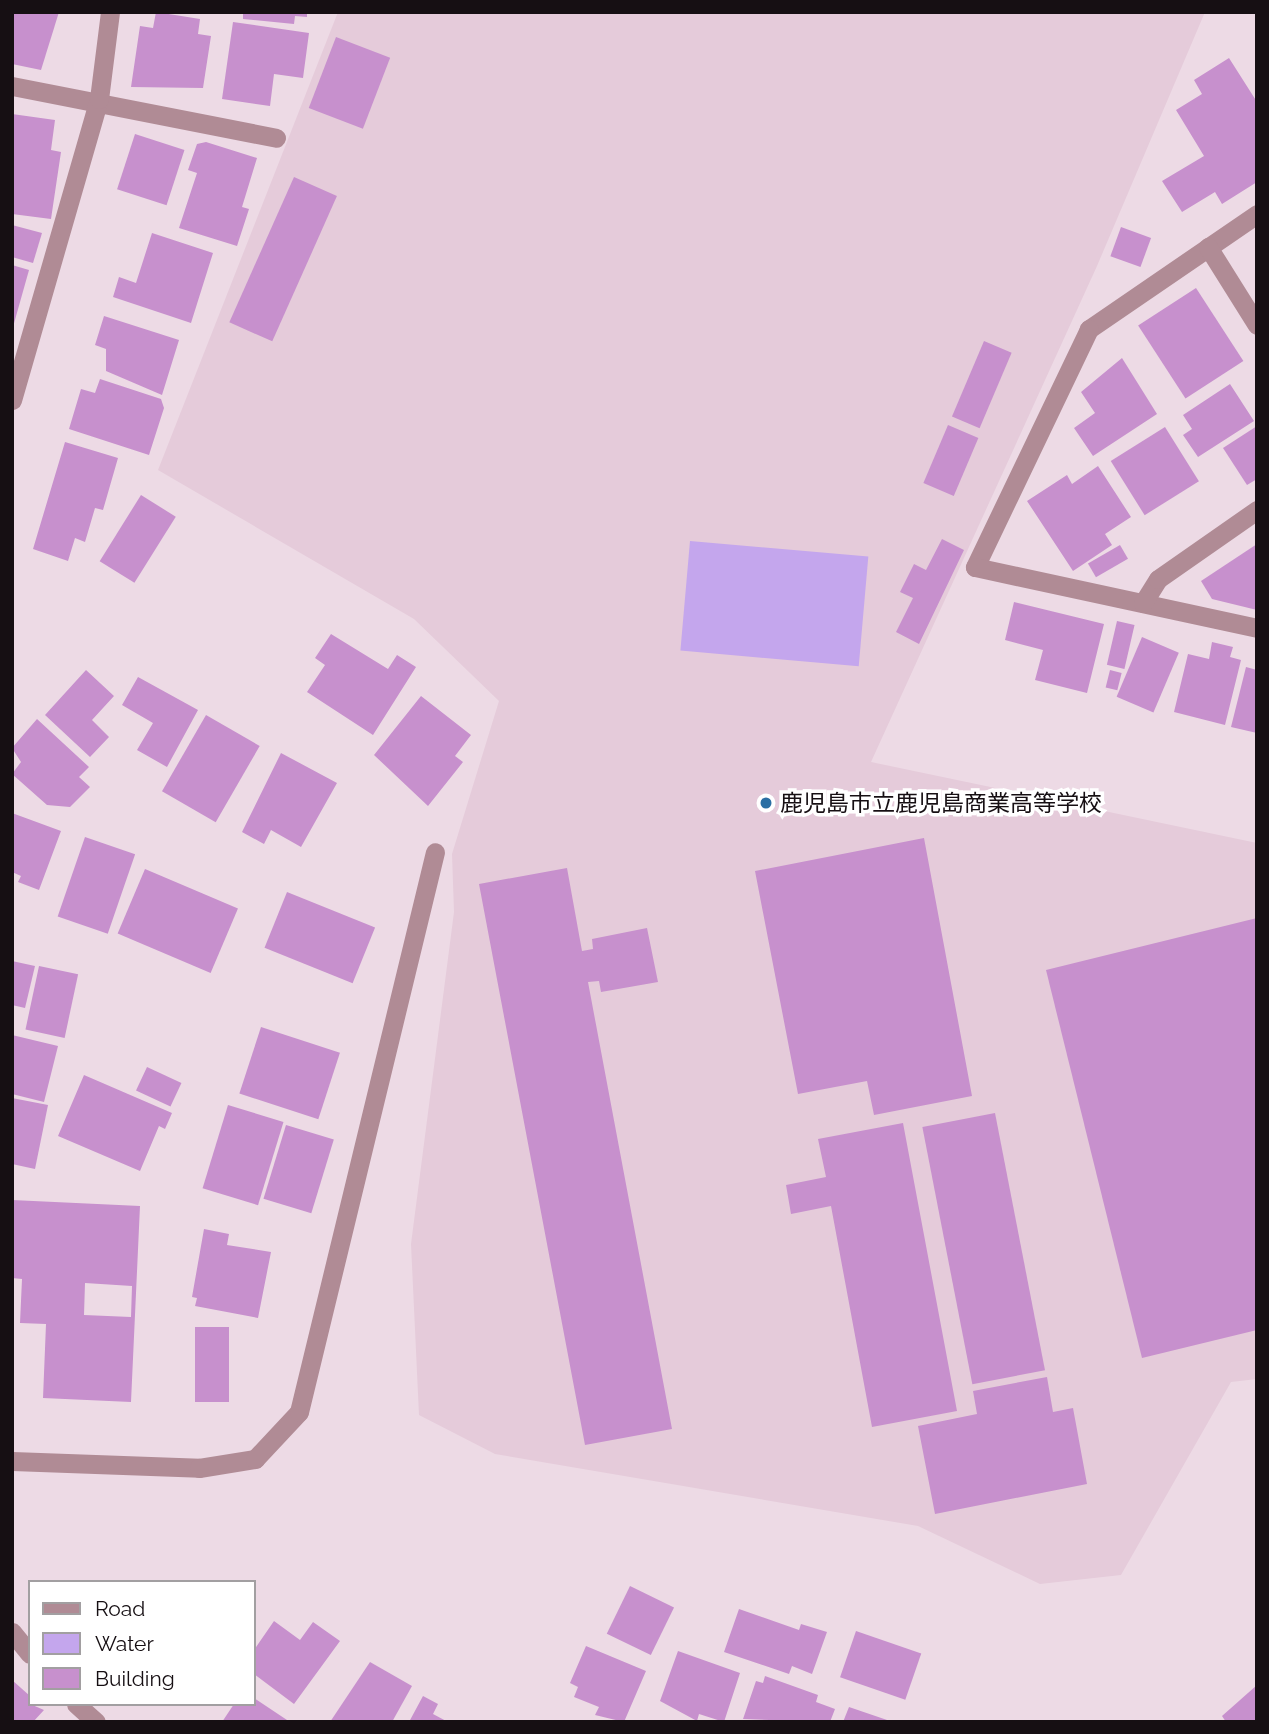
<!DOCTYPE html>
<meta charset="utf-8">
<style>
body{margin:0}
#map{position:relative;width:1269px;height:1734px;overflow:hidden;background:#eddae5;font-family:Raleway,"Noto Sans JP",sans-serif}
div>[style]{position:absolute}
.built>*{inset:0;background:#e5cbda}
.water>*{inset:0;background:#c4a6ed;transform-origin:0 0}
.building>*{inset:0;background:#c790cd;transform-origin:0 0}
.minor>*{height:19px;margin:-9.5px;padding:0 9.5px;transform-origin:9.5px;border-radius:9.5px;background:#b08b95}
.dots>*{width:19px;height:19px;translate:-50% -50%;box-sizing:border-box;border:4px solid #fff;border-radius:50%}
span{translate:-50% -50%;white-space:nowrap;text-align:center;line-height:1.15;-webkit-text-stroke:7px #fff;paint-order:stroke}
.poi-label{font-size:23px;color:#160f13}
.left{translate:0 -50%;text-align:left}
.frame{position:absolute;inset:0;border:14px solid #160f13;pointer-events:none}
.legend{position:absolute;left:28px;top:1580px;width:228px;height:126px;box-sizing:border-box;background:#fff;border:2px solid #a29fa1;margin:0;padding:9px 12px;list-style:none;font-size:21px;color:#160f13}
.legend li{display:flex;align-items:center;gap:14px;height:35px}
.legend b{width:35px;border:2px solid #a29fa1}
</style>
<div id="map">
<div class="built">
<div style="clip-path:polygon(338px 12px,1205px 12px,1097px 266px,871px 762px,1257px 843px,1257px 1379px,1231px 1382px,1121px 1575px,1040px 1584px,918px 1526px,495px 1454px,419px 1415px,411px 1244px,454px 912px,452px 854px,499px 701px,414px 619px,158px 470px)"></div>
</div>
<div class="water">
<div style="left:690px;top:541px;width:179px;height:110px;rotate:5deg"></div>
</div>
<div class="building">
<div style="clip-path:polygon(12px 12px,59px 12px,41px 70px,12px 64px)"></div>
<div style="clip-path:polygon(156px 12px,200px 19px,198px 34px,211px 36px,203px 88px,131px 87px,140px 26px,153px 28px)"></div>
<div style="clip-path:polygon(243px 12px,307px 12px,307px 17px,295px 16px,294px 24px,243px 19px)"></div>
<div style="clip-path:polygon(233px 22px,309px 33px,303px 78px,274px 74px,270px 106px,222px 99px)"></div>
<div style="left:336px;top:37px;width:58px;height:76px;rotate:21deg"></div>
<div style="clip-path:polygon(1229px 58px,1257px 102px,1257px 182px,1222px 204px,1215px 192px,1182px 212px,1162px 181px,1204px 156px,1176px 110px,1202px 94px,1194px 80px)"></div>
<div style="clip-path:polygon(12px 114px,55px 120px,51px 150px,61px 152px,51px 219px,12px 214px)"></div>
<div style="left:135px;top:134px;width:52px;height:58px;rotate:18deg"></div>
<div style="clip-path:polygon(206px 142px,257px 158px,242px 207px,249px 209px,237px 246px,179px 228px,197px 173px,188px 170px,197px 144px)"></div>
<div style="left:294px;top:177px;width:47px;height:159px;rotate:24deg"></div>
<div style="clip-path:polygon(12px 225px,42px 233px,33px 263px,12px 257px)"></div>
<div style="left:1121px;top:227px;width:32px;height:31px;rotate:20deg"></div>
<div style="clip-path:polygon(152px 233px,213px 253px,191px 323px,113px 297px,119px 277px,136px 283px)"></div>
<div style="clip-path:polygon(12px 265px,29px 270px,13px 327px,12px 327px)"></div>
<div style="left:1196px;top:288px;width:87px;height:69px;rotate:57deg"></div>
<div style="clip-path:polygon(104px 316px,179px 340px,162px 395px,106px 371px,106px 349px,95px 345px)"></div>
<div style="left:984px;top:341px;width:30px;height:82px;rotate:23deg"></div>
<div style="clip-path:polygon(1122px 358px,1157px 414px,1093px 456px,1074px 428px,1095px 413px,1081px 392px)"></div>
<div style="clip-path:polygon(100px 379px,161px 399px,164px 408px,149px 455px,69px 429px,81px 389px,95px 393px)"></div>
<div style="clip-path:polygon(1230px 384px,1254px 421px,1198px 457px,1183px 435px,1192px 429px,1183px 415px)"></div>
<div style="left:948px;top:425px;width:33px;height:63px;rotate:23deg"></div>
<div style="clip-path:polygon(1257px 426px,1257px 479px,1247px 485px,1223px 448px)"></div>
<div style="left:1165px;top:427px;width:64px;height:64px;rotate:58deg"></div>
<div style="clip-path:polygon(65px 442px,118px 458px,103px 510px,95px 508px,85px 542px,75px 538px,68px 561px,33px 549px)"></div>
<div style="clip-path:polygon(1098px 466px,1131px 517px,1105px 534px,1112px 545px,1073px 571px,1027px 501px,1067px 475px,1072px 484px)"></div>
<div style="left:141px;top:495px;width:41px;height:78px;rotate:32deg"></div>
<div style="clip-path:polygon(942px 539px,964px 550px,919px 644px,896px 632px,913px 598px,900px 592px,914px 564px,926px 570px)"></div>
<div style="clip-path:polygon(1257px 544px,1257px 610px,1212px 599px,1201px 581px)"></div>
<div style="left:1120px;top:545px;width:16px;height:37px;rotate:60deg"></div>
<div style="clip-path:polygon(1014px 602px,1104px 624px,1087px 693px,1035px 680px,1043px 650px,1005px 640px)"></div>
<div style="left:1117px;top:621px;width:18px;height:45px;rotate:13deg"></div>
<div style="clip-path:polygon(331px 634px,388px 669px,397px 655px,416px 667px,373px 735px,307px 692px,325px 665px,315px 658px)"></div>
<div style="left:1142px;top:637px;width:40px;height:65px;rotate:23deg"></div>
<div style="clip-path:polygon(1212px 642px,1233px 647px,1230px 657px,1241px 660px,1225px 725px,1174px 712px,1188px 654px,1209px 659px)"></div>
<div style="clip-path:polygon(1246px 667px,1257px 670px,1257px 733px,1231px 727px)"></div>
<div style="clip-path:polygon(86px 670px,114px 696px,92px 720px,109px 737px,90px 757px,45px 715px)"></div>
<div style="left:1110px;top:670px;width:12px;height:18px;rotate:14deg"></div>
<div style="clip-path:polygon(138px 677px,198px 710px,167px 767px,137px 750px,153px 723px,122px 705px)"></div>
<div style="clip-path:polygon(421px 696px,471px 735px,455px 756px,463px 762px,428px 806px,374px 755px)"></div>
<div style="left:206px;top:715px;width:62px;height:88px;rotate:30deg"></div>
<div style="clip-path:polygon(37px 719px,89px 767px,79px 777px,90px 787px,70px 807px,47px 805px,12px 774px,21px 762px,12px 748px)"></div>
<div style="clip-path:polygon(281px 753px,337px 783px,301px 847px,271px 830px,264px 844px,242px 832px)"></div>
<div style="clip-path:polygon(12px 813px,61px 831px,39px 890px,18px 882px,21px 876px,12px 872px)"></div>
<div style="left:85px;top:837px;width:53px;height:84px;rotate:19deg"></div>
<div style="clip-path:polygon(924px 838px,972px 1096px,874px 1115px,867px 1081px,798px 1094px,755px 871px)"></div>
<div style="clip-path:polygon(567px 868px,582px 951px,593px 949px,592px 939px,647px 928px,658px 982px,601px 992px,599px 981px,588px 982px,672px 1429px,585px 1445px,479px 884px)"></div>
<div style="left:145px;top:869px;width:101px;height:70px;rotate:23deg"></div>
<div style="left:287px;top:892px;width:95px;height:60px;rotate:22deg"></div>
<div style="clip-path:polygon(1257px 918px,1257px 1330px,1142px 1358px,1046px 970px)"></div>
<div style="clip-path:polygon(12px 961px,35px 966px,25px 1008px,12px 1005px)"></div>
<div style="left:39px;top:966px;width:40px;height:65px;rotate:12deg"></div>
<div style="left:261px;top:1027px;width:83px;height:70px;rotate:18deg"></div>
<div style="clip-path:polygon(12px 1035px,58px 1046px,44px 1102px,12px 1094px)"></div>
<div style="left:147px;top:1067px;width:38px;height:26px;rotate:25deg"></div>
<div style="clip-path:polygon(84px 1075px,172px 1113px,165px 1129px,159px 1126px,140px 1171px,58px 1136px)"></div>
<div style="clip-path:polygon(12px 1098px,48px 1105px,35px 1169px,12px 1164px)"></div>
<div style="left:228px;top:1105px;width:58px;height:87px;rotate:17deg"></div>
<div style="left:995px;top:1113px;width:262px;height:74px;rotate:79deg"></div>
<div style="clip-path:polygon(903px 1123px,957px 1411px,872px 1427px,831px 1206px,791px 1214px,786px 1185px,826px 1177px,818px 1139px)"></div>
<div style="left:286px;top:1125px;width:50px;height:77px;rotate:17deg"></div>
<div style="clip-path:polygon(evenodd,12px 1200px,140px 1206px,131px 1402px,43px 1398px,46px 1324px,20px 1323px,22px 1279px,12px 1278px,12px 1200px,85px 1283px,132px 1286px,131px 1317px,84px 1315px,85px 1283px)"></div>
<div style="clip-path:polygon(204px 1229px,229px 1234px,227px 1245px,271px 1252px,258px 1318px,195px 1306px,197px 1298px,192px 1297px)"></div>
<div style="left:195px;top:1327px;width:34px;height:75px"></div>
<div style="clip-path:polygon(1047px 1377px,1053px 1412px,1073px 1408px,1087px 1484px,935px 1514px,918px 1426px,977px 1414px,973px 1391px)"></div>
<div style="left:630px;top:1586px;width:49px;height:53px;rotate:26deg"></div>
<div style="clip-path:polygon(739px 1609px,799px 1630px,801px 1624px,827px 1632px,812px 1674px,792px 1666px,789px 1674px,724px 1652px)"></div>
<div style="clip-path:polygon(274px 1621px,300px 1640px,313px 1622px,340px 1641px,294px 1704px,254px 1674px,254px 1650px)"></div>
<div style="left:856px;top:1631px;width:69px;height:49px;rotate:19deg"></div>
<div style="clip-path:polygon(586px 1646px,646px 1671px,624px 1722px,595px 1715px,599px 1707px,574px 1697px,578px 1687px,570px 1683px)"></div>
<div style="clip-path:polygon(678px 1651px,740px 1673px,724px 1722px,699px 1714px,697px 1721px,660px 1701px)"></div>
<div style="clip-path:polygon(370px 1662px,412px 1686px,392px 1722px,330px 1722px)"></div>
<div style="clip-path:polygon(765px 1676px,818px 1695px,816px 1702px,835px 1709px,830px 1722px,743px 1719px,756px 1681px,763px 1683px)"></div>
<div style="clip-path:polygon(12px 1680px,30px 1696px,30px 1704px,44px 1710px,33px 1722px,12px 1722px)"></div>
<div style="clip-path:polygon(1257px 1685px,1257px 1722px,1226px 1722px,1222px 1716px)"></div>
<div style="clip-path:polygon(423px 1696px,438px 1704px,433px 1714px,448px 1722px,409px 1722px)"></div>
<div style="clip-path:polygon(254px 1698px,290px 1722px,222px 1722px,234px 1704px,254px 1704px)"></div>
<div style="clip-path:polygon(849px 1707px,890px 1721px,890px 1722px,843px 1722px)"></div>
</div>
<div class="minor">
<div style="left:12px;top:86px;width:269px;rotate:11.1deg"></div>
<div style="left:1257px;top:214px;width:204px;rotate:145.6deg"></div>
<div style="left:1089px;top:329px;width:264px;rotate:115.6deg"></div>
<div style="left:975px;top:567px;width:289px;rotate:12.2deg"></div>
<div style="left:1208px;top:247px;width:92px;rotate:57.9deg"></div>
<div style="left:12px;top:400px;width:313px;rotate:-73.9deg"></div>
<div style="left:99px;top:99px;width:88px;rotate:-82.8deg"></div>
<div style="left:1143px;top:603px;width:28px;rotate:-58deg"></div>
<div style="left:1158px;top:579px;width:121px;rotate:-34.9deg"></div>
<div style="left:12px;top:1461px;width:187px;rotate:2.1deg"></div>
<div style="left:199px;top:1468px;width:57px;rotate:-9.1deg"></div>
<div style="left:255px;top:1459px;width:64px;rotate:-46.9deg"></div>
<div style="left:299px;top:1412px;width:576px;rotate:-76.35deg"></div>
<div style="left:12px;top:1632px;width:28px;rotate:51deg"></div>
<div style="left:76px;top:1704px;width:27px;rotate:42deg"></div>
</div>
<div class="dots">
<div style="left:766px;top:803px;background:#2a6ea3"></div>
</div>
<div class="poi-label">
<span class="left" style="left:780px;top:803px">鹿児島市立鹿児島商業高等学校</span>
</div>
<div class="frame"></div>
<ul class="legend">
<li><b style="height:9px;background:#b08b95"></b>Road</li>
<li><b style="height:19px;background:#c4a6ed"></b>Water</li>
<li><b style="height:19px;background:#c790cd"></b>Building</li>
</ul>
</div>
